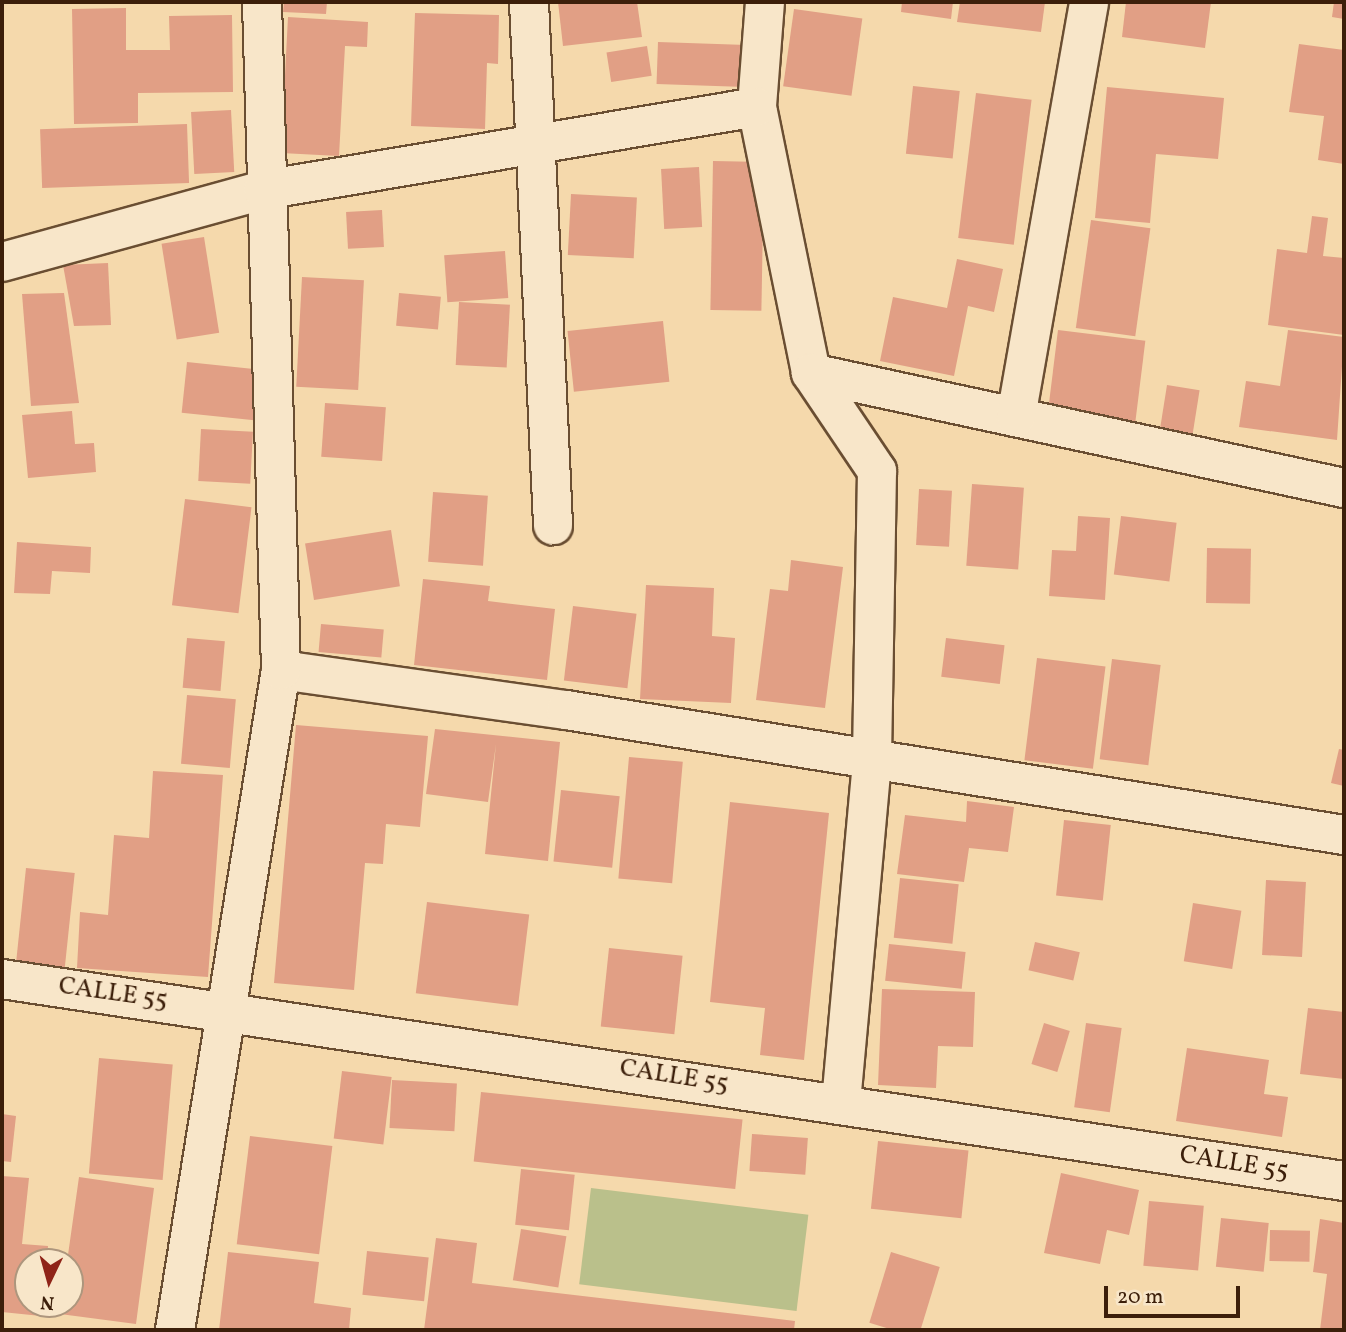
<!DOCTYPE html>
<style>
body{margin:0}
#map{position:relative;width:1346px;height:1332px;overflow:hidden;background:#f5d9ac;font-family:Vollkorn,serif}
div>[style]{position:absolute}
.green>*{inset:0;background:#bac08b;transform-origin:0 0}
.building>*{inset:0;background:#e19f85;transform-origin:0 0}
.roads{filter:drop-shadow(2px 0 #6a4e32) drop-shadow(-2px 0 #6a4e32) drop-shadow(0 2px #6a4e32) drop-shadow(0 -2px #6a4e32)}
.minor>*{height:38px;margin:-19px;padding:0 19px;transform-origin:19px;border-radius:19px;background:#f8e6c9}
span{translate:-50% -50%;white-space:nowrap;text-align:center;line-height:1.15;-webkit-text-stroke:6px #f8e6c9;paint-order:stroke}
.street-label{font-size:26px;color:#3c1f0a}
.frame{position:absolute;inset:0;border:4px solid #3c1f0a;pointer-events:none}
.north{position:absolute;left:14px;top:1248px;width:70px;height:70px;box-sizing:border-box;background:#f8e6c9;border:2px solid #ad967d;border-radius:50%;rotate:185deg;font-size:19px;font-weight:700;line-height:28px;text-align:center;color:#3c1f0a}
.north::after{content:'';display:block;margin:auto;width:24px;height:32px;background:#8f2418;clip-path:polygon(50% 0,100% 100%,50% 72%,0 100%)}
.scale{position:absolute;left:1104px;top:1286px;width:136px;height:32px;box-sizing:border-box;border:4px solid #3c1f0a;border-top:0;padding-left:9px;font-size:21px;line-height:24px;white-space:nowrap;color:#3c1f0a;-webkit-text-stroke:5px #f8e6c9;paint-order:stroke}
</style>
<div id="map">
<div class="green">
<div style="left:591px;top:1188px;width:219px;height:97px;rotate:7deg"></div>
</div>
<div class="building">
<div style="clip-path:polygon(284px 2px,327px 2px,326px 14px,283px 12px)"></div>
<div style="clip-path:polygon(558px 2px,637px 2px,642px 37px,563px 46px)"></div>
<div style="clip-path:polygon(902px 2px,953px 2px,951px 19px,901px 12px)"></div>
<div style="clip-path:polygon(960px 2px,1045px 2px,1041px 32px,957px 22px)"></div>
<div style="clip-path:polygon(1126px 2px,1211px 2px,1205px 48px,1122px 37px)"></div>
<div style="clip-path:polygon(1334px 2px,1344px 2px,1344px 19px,1332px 17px)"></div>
<div style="clip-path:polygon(126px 8px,126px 50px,170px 50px,169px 16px,232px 15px,233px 92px,138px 93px,138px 123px,74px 124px,72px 9px)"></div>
<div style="left:794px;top:9px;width:69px;height:78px;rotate:8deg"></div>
<div style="clip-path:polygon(415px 13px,499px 15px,498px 64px,487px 63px,485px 129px,411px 126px)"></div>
<div style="clip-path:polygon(288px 17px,368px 22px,367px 47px,345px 46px,339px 156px,281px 153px)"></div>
<div style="left:658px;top:42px;width:96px;height:42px;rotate:2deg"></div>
<div style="clip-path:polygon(1299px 44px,1344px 50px,1344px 164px,1318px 160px,1324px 116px,1289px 112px)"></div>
<div style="left:647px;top:46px;width:30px;height:41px;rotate:81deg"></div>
<div style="left:913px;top:86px;width:47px;height:68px;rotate:6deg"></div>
<div style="clip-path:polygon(1107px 87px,1224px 98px,1218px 159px,1156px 154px,1150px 223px,1095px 218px)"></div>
<div style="left:976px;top:93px;width:56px;height:146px;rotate:7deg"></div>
<div style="left:231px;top:110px;width:62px;height:40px;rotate:87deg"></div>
<div style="left:187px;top:124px;width:59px;height:147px;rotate:88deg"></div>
<div style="left:713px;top:161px;width:51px;height:149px;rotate:1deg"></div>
<div style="left:699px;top:167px;width:60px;height:38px;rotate:87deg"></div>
<div style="left:571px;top:194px;width:66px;height:61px;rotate:3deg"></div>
<div style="left:382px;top:210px;width:37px;height:36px;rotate:87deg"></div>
<div style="clip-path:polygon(1312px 216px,1328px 218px,1323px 256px,1344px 258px,1344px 335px,1268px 325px,1277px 249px,1307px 253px)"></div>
<div style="left:1091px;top:220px;width:60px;height:109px;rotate:8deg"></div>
<div style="left:204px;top:237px;width:97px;height:43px;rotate:81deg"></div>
<div style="left:505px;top:251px;width:47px;height:61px;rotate:86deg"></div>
<div style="clip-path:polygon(957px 259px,1003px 269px,994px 312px,968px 306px,954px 376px,880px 361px,893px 297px,947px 308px)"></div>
<div style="clip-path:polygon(108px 263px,111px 325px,74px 326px,63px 265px)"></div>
<div style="left:302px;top:277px;width:62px;height:110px;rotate:3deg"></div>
<div style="clip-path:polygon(64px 293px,79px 403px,31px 406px,22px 294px)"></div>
<div style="left:399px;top:293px;width:42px;height:33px;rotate:5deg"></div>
<div style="left:459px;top:302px;width:51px;height:63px;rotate:3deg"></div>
<div style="left:663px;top:321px;width:61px;height:96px;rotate:84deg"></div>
<div style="left:1058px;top:330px;width:88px;height:83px;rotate:7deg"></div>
<div style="clip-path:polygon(1288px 330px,1344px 337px,1337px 440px,1239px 427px,1246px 381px,1280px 386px)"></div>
<div style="left:187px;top:362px;width:73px;height:51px;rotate:6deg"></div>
<div style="left:1167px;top:385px;width:33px;height:53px;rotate:9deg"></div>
<div style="left:325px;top:403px;width:61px;height:54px;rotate:4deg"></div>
<div style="clip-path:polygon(72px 411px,75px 444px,94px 443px,96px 472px,28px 478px,22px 415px)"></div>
<div style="left:201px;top:429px;width:52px;height:52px;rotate:3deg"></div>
<div style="left:972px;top:484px;width:52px;height:82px;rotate:4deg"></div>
<div style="left:919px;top:489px;width:33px;height:56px;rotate:3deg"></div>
<div style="left:433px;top:492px;width:55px;height:70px;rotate:4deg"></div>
<div style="left:185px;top:499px;width:67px;height:107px;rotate:7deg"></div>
<div style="clip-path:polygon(1078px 516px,1110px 518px,1105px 600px,1049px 596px,1052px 550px,1076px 551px)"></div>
<div style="left:1121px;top:516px;width:56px;height:59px;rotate:7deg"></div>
<div style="left:391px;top:530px;width:57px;height:87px;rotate:81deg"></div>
<div style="clip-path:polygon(17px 542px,91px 547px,90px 573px,52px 571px,50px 594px,14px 593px)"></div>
<div style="left:1207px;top:548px;width:44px;height:55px;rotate:1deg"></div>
<div style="clip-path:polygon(791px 560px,843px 567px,825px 708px,756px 700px,770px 589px,788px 591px)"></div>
<div style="clip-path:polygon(423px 579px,490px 586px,488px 601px,555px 609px,547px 680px,414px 665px)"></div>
<div style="clip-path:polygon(646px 585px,714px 588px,712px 636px,735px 638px,731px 703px,640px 699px)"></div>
<div style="left:573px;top:606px;width:64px;height:75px;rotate:7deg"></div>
<div style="left:321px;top:624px;width:63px;height:28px;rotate:5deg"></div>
<div style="left:187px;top:638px;width:38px;height:50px;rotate:5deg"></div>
<div style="left:946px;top:638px;width:59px;height:39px;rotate:7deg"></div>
<div style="left:1037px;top:658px;width:69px;height:103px;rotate:7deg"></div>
<div style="left:1112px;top:659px;width:49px;height:101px;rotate:7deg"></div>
<div style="left:187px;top:695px;width:49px;height:69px;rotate:5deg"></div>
<div style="clip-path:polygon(296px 725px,428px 736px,420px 827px,386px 824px,383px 864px,365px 863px,354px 990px,274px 983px)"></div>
<div style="clip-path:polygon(435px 729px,560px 742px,548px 861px,485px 854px,496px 744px,488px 802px,426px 794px)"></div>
<div style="clip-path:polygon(1339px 749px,1344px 750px,1344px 786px,1331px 783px)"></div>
<div style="left:629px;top:757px;width:54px;height:122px;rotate:5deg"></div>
<div style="clip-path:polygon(153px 771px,223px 775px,208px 977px,77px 968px,80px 912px,108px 915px,114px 835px,149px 838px)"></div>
<div style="left:561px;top:790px;width:59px;height:72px;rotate:6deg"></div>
<div style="clip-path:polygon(967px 801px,1014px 807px,1008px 852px,969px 848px,964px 882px,897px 874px,905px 815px,966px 822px)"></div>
<div style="clip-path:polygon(730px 802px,829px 813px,804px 1060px,760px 1055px,765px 1008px,710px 1002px)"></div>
<div style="left:1064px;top:820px;width:47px;height:76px;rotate:6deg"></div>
<div style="left:26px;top:868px;width:49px;height:96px;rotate:6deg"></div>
<div style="left:900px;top:878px;width:59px;height:60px;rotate:6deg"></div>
<div style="left:1266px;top:880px;width:40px;height:75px;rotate:3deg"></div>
<div style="left:427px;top:902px;width:103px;height:92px;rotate:7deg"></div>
<div style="left:1193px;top:903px;width:49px;height:59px;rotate:9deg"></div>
<div style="left:1035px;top:942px;width:46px;height:29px;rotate:13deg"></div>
<div style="left:889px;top:944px;width:77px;height:37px;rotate:6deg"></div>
<div style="left:609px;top:948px;width:74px;height:79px;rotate:6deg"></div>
<div style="clip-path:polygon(882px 989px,975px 992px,973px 1047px,938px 1046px,936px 1088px,878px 1085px)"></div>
<div style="clip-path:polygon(1308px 1008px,1344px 1012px,1344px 1079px,1300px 1074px)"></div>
<div style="left:1044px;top:1023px;width:27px;height:43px;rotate:17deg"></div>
<div style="left:1086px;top:1023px;width:36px;height:85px;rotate:8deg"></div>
<div style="clip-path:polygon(1187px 1048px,1269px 1060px,1264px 1094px,1288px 1097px,1282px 1137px,1176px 1121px)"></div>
<div style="left:99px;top:1058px;width:74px;height:116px;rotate:5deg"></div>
<div style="left:342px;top:1071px;width:50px;height:68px;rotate:7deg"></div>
<div style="left:392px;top:1080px;width:65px;height:48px;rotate:3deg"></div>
<div style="left:481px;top:1092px;width:263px;height:70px;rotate:6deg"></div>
<div style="clip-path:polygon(2px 1114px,16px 1116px,11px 1162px,2px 1161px)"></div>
<div style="left:752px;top:1134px;width:56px;height:37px;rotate:4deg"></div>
<div style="left:250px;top:1136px;width:83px;height:109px;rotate:7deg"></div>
<div style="left:878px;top:1141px;width:91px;height:68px;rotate:6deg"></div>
<div style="left:521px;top:1169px;width:54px;height:56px;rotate:6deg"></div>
<div style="clip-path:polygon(1061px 1173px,1139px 1190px,1129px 1235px,1107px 1230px,1100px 1264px,1044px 1253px)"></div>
<div style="clip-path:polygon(2px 1176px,29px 1178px,22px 1244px,48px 1246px,47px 1262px,28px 1262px,28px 1304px,43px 1304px,41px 1316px,2px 1312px)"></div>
<div style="clip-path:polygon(79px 1177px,154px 1188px,136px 1324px,60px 1314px,62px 1304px,70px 1304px,67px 1262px)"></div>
<div style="left:1149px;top:1201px;width:55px;height:65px;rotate:5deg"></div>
<div style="left:1221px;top:1218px;width:48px;height:49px;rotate:6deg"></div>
<div style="clip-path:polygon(1320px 1219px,1344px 1223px,1344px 1330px,1320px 1330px,1327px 1274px,1313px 1272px)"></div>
<div style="left:521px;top:1229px;width:46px;height:52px;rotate:9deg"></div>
<div style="left:1270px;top:1230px;width:40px;height:31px;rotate:1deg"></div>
<div style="clip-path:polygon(436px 1238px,477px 1243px,472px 1283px,795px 1321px,794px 1330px,424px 1330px)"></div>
<div style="left:367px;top:1251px;width:62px;height:44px;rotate:6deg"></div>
<div style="clip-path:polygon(228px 1252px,319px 1262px,314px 1303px,351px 1308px,349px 1330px,219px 1330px)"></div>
<div style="left:891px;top:1252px;width:51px;height:74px;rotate:17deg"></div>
</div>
<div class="roads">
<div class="minor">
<div style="left:529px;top:2px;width:524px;rotate:87.37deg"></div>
<div style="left:765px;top:2px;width:105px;rotate:94.4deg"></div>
<div style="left:757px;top:107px;width:271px;rotate:78.5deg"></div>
<div style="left:811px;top:373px;width:118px;rotate:56deg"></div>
<div style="left:877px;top:471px;width:291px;rotate:91deg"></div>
<div style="left:872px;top:762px;width:341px;rotate:95.2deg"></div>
<div style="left:2px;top:262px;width:271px;rotate:-15.4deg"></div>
<div style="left:263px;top:190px;width:501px;rotate:-9.54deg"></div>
<div style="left:811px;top:373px;width:545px;rotate:12.18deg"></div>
<div style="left:1016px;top:417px;width:421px;rotate:-80deg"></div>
<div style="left:281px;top:670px;width:288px;rotate:8deg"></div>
<div style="left:566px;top:710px;width:788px;rotate:9.13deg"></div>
<div style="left:2px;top:979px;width:1357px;rotate:8.56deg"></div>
<div style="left:175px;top:1330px;width:668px;rotate:-80.88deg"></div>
<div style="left:281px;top:670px;width:668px;rotate:-91.63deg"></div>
</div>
</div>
<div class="street-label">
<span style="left:113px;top:994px;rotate:8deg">CALLE 55</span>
<span style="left:674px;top:1077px;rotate:9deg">CALLE 55</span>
<span style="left:1234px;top:1164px;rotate:9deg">CALLE 55</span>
</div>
<div class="frame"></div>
<div class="north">N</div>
<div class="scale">20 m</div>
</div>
